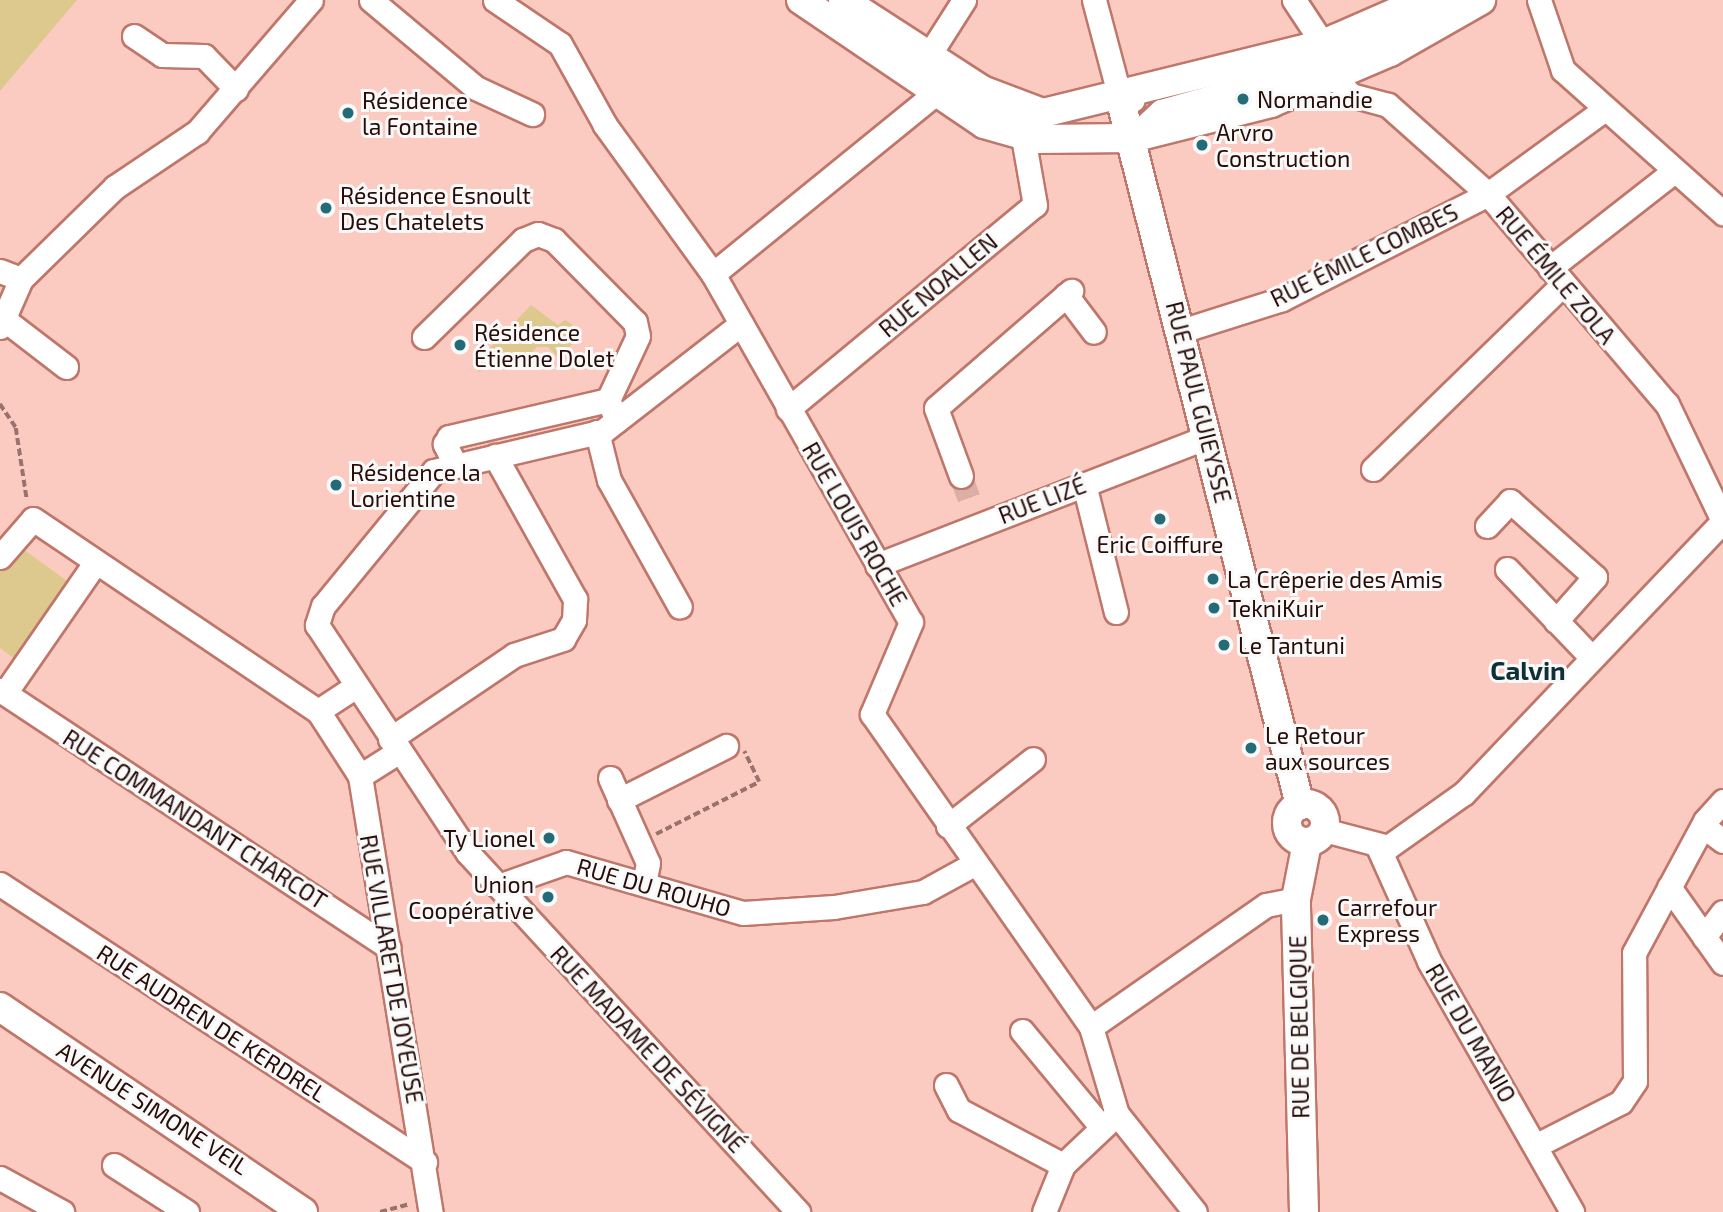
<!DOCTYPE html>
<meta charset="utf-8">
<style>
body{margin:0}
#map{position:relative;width:1723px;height:1212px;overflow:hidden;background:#fbcbc2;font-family:"Exo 2",sans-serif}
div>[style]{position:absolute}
.green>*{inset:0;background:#ddc98e}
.minor-tunnel>*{height:23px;margin-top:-11.5px;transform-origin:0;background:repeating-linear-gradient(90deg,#dbaea6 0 23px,transparent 0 34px)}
.path>*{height:3.5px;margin-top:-1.75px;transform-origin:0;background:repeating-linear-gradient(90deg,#99726c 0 7px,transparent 0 10.5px)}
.roads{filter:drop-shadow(2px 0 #be776a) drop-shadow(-2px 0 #be776a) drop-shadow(0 2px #be776a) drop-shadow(0 -2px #be776a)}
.minor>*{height:23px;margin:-11.5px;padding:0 11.5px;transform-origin:11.5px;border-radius:11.5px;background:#fff}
.major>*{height:28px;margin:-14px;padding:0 14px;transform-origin:14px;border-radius:14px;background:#fff}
.major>.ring{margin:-14px;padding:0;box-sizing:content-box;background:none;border:28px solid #fff;border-radius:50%}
.dots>*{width:19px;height:19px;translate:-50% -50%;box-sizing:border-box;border:4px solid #f9f9f9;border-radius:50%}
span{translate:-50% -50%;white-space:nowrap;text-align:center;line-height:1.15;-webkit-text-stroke:6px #f9f9f9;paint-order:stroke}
.poi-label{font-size:23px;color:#270c08}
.left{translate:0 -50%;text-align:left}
.right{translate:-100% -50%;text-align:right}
.street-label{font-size:23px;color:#270c08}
.quarter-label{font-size:26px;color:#0f3036;font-weight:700}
</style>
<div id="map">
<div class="green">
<div style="clip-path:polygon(0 0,77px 0,0 91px)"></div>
<div style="clip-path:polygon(531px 305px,558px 325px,565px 320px,572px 324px,574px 343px,558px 357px,548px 347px,537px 347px,522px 362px,504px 356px,479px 372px,474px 366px,468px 371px)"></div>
<div style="clip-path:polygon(13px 542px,77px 588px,24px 666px,0 648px,0 557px)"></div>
</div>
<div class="minor-tunnel">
<div style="left:961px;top:476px;width:32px;rotate:70deg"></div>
</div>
<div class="path">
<div style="left:0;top:404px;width:29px;rotate:56deg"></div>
<div style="left:16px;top:428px;width:73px;rotate:81.3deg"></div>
<div style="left:656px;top:834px;width:115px;rotate:-26.8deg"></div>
<div style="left:759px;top:782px;width:34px;rotate:-116deg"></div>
<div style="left:380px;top:1212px;width:31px;rotate:-15deg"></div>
</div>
<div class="roads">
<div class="minor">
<div style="left:371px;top:0;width:137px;rotate:40deg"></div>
<div style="left:476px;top:88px;width:62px;rotate:24.9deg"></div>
<div style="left:495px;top:0;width:78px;rotate:34.1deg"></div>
<div style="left:560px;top:44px;width:93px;rotate:60.9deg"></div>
<div style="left:605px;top:125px;width:184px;rotate:54.1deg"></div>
<div style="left:713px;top:274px;width:400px;rotate:60.4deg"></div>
<div style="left:911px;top:622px;width:100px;rotate:113deg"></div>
<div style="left:872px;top:714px;width:382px;rotate:55deg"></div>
<div style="left:1091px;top:1027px;width:91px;rotate:73.4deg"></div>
<div style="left:1117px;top:1114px;width:125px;rotate:51.5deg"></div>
<div style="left:1094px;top:0;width:97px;rotate:75.1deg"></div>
<div style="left:1119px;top:94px;width:15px;rotate:23deg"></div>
<div style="left:1294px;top:0;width:53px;rotate:56.6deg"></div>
<div style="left:1539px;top:0;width:74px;rotate:71.1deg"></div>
<div style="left:1563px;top:70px;width:215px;rotate:41.8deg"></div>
<div style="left:134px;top:36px;width:34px;rotate:34deg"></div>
<div style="left:162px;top:55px;width:42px;rotate:1.4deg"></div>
<div style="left:204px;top:56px;width:46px;rotate:45.9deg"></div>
<div style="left:929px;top:55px;width:65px;rotate:-57.5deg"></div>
<div style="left:1335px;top:78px;width:23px;rotate:47deg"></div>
<div style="left:1351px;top:95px;width:38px;rotate:15deg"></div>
<div style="left:1388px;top:105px;width:134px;rotate:41.7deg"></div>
<div style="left:1488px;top:194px;width:276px;rotate:49.6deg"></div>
<div style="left:1667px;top:404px;width:130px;rotate:64.4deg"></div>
<div style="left:957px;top:89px;width:77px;rotate:27.9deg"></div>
<div style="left:1132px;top:138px;width:40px;rotate:-43deg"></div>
<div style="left:1161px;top:111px;width:166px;rotate:-15.7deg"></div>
<div style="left:1321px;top:66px;width:145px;rotate:-27.1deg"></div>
<div style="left:1550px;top:268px;width:157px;rotate:-38deg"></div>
<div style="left:0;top:271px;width:22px;rotate:21deg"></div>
<div style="left:713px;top:274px;width:287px;rotate:-39.1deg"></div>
<div style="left:1066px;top:295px;width:46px;rotate:52.9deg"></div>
<div style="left:5px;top:320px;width:77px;rotate:37.6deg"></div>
<div style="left:741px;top:324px;width:175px;rotate:142.2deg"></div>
<div style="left:603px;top:431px;width:174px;rotate:166.7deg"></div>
<div style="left:434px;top:471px;width:175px;rotate:129.4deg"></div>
<div style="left:323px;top:606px;width:20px;rotate:108deg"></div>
<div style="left:317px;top:625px;width:273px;rotate:56.5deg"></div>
<div style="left:468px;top:853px;width:488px;rotate:47.4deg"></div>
<div style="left:0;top:327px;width:52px;rotate:-66.4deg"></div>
<div style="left:21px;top:279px;width:132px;rotate:-44.4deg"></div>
<div style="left:115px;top:187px;width:99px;rotate:-33.9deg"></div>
<div style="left:197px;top:132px;width:174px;rotate:-49.2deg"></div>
<div style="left:1181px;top:331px;width:106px;rotate:-17.6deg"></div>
<div style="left:1282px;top:299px;width:231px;rotate:-27deg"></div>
<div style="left:1488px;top:194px;width:145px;rotate:-36deg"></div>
<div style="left:424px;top:337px;width:139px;rotate:-44.4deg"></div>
<div style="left:523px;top:240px;width:16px;rotate:-22deg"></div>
<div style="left:538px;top:234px;width:17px;rotate:21deg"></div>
<div style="left:554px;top:240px;width:115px;rotate:45.4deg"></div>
<div style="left:635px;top:322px;width:14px;rotate:78deg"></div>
<div style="left:638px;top:336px;width:71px;rotate:115.1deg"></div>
<div style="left:608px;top:400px;width:22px;rotate:66deg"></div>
<div style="left:788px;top:409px;width:320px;rotate:-39.6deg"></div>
<div style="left:1035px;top:205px;width:69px;rotate:-100deg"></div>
<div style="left:597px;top:432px;width:49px;rotate:76deg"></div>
<div style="left:609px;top:480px;width:145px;rotate:60.8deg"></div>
<div style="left:456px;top:466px;width:25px;rotate:-117deg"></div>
<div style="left:445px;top:444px;width:8px;rotate:-60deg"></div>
<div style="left:449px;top:437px;width:163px;rotate:-13.1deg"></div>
<div style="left:1373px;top:469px;width:265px;rotate:-44.2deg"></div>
<div style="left:961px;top:476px;width:72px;rotate:-110.2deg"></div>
<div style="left:936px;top:408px;width:179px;rotate:-40.9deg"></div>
<div style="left:1084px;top:484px;width:132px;rotate:76deg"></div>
<div style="left:1487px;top:526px;width:34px;rotate:-47deg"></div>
<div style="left:1510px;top:501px;width:114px;rotate:41.8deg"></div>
<div style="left:1595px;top:577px;width:59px;rotate:131.6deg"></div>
<div style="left:0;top:557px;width:50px;rotate:-49deg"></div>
<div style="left:33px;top:519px;width:344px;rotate:34deg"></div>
<div style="left:318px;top:711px;width:77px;rotate:57.1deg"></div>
<div style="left:360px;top:776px;width:442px;rotate:80.8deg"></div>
<div style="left:877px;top:565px;width:354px;rotate:-21.2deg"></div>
<div style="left:1507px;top:569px;width:123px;rotate:46.3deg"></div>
<div style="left:0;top:690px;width:466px;rotate:33.5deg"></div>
<div style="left:5px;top:693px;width:158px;rotate:-55.3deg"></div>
<div style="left:318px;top:711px;width:45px;rotate:-33.3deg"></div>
<div style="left:390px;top:739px;width:150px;rotate:-34.1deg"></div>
<div style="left:514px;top:655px;width:52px;rotate:-18.1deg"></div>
<div style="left:563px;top:639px;width:22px;rotate:-60deg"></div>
<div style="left:574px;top:620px;width:21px;rotate:-87deg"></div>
<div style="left:575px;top:599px;width:164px;rotate:-119.2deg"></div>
<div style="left:360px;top:776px;width:45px;rotate:-32.3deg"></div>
<div style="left:610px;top:778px;width:93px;rotate:65.9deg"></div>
<div style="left:648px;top:863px;width:21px;rotate:101deg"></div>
<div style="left:619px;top:800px;width:120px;rotate:-26.8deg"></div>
<div style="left:948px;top:826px;width:108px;rotate:-38.2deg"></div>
<div style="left:1703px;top:826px;width:25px;rotate:37deg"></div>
<div style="left:1324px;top:830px;width:66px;rotate:14.9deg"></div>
<div style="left:1388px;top:847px;width:93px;rotate:-35.4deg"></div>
<div style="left:1464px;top:793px;width:376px;rotate:-46.4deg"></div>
<div style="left:1379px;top:849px;width:123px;rotate:65.9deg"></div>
<div style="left:1429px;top:961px;width:289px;rotate:60.3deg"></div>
<div style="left:0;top:884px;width:508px;rotate:33.19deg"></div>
<div style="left:498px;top:886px;width:72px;rotate:-19.4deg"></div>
<div style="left:566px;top:862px;width:184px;rotate:16.1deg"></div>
<div style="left:743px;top:913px;width:91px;rotate:-3.8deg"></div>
<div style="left:834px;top:907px;width:90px;rotate:-9.6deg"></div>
<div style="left:923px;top:892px;width:58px;rotate:-28.8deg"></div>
<div style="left:1669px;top:887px;width:93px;rotate:54.6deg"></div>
<div style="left:1704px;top:937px;width:31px;rotate:-53deg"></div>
<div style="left:1091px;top:1027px;width:213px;rotate:-34.9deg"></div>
<div style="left:1266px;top:905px;width:31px;rotate:-11deg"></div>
<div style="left:1022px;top:1031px;width:121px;rotate:50.4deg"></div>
<div style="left:946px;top:1085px;width:28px;rotate:63deg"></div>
<div style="left:959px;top:1110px;width:118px;rotate:27.9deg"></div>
<div style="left:1537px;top:1145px;width:94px;rotate:-27.1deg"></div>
<div style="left:1621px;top:1102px;width:25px;rotate:-56deg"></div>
<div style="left:1635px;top:1081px;width:128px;rotate:-90.4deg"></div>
<div style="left:1634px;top:953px;width:150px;rotate:-61.7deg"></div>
<div style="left:1705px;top:821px;width:27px;rotate:-48deg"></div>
<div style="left:114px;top:1165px;width:87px;rotate:32.8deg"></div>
<div style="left:0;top:1178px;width:71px;rotate:28.7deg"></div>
<div style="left:1044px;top:1212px;width:51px;rotate:-68deg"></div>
<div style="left:1063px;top:1165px;width:74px;rotate:-43.4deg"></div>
</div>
<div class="major">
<div style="left:801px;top:0;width:221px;rotate:34.1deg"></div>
<div style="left:984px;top:124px;width:55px;rotate:15.8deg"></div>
<div style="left:1037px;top:139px;width:95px;rotate:-0.6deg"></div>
<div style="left:1132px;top:138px;width:143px;rotate:-14.1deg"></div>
<div style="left:1271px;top:103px;width:129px;rotate:-23.2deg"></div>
<div style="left:1390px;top:52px;width:105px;rotate:-29.7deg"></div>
<div style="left:843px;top:0;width:166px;rotate:32.9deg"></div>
<div style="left:982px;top:90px;width:65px;rotate:20.7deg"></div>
<div style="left:1043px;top:113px;width:288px;rotate:-13.8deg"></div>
<div style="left:1323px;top:44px;width:110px;rotate:-23.5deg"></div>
<div style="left:1119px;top:94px;width:734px;rotate:75.72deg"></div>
<div class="ring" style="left:1287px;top:804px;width:10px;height:10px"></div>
<div style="left:0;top:1007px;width:366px;rotate:34.1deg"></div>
<div style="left:1304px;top:1212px;width:313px;rotate:-91.5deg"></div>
<div style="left:1296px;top:899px;width:57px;rotate:-78.9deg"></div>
</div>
</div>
<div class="dots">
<div style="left:1243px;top:99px;background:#236b77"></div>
<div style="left:348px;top:113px;background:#236b77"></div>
<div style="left:1202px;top:145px;background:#236b77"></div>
<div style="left:326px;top:208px;background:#236b77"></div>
<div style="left:460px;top:345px;background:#236b77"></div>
<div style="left:336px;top:485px;background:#236b77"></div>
<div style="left:1160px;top:519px;background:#236b77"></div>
<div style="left:1213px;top:579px;background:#236b77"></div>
<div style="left:1214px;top:608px;background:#236b77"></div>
<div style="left:1224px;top:645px;background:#236b77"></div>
<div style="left:1251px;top:748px;background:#236b77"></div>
<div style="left:549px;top:838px;background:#236b77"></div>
<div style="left:548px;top:897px;background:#236b77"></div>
<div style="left:1323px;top:920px;background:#236b77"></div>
</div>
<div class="poi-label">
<span class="left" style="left:1257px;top:99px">Normandie</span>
<span class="left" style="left:362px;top:113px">Résidence<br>la Fontaine</span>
<span class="left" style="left:1216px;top:145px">Arvro<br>Construction</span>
<span class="left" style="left:340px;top:208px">Résidence Esnoult<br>Des Chatelets</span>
<span class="left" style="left:474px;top:345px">Résidence<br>Étienne Dolet</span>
<span class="left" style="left:350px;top:485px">Résidence la<br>Lorientine</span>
<span style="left:1160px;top:544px">Eric Coiffure</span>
<span class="left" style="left:1227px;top:579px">La Crêperie des Amis</span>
<span class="left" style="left:1228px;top:608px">TekniKuir</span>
<span class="left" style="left:1238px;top:645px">Le Tantuni</span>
<span class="left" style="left:1265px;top:748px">Le Retour<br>aux sources</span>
<span class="right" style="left:535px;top:838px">Ty Lionel</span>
<span class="right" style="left:534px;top:897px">Union<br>Coopérative</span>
<span class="left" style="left:1337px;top:920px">Carrefour<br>Express</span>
</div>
<div class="street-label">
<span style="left:1364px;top:255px;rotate:-26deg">RUE ÉMILE COMBES</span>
<span style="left:1556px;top:275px;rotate:50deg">RUE ÉMILE ZOLA</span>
<span style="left:938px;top:285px;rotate:-40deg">RUE NOALLEN</span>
<span style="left:1199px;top:402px;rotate:76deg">RUE PAUL GUIEYSSE</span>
<span style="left:1042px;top:500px;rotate:-21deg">RUE LIZÉ</span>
<span style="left:855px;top:524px;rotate:60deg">RUE LOUIS ROCHE</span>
<span style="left:195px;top:819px;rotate:33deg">RUE COMMANDANT CHARCOT</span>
<span style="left:654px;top:887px;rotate:16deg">RUE DU ROUHO</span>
<span style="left:392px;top:969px;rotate:80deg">RUE VILLARET DE JOYEUSE</span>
<span style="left:212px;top:1023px;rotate:33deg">RUE AUDREN DE KERDREL</span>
<span style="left:1299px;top:1027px;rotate:-91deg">RUE DE BELGIQUE</span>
<span style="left:1471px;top:1033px;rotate:60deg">RUE DU MANIO</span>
<span style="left:648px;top:1049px;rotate:47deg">RUE MADAME DE SÉVIGNÉ</span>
<span style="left:153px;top:1108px;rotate:33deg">AVENUE SIMONE VEIL</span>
</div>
<div class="quarter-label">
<span style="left:1528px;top:670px">Calvin</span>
</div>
</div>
